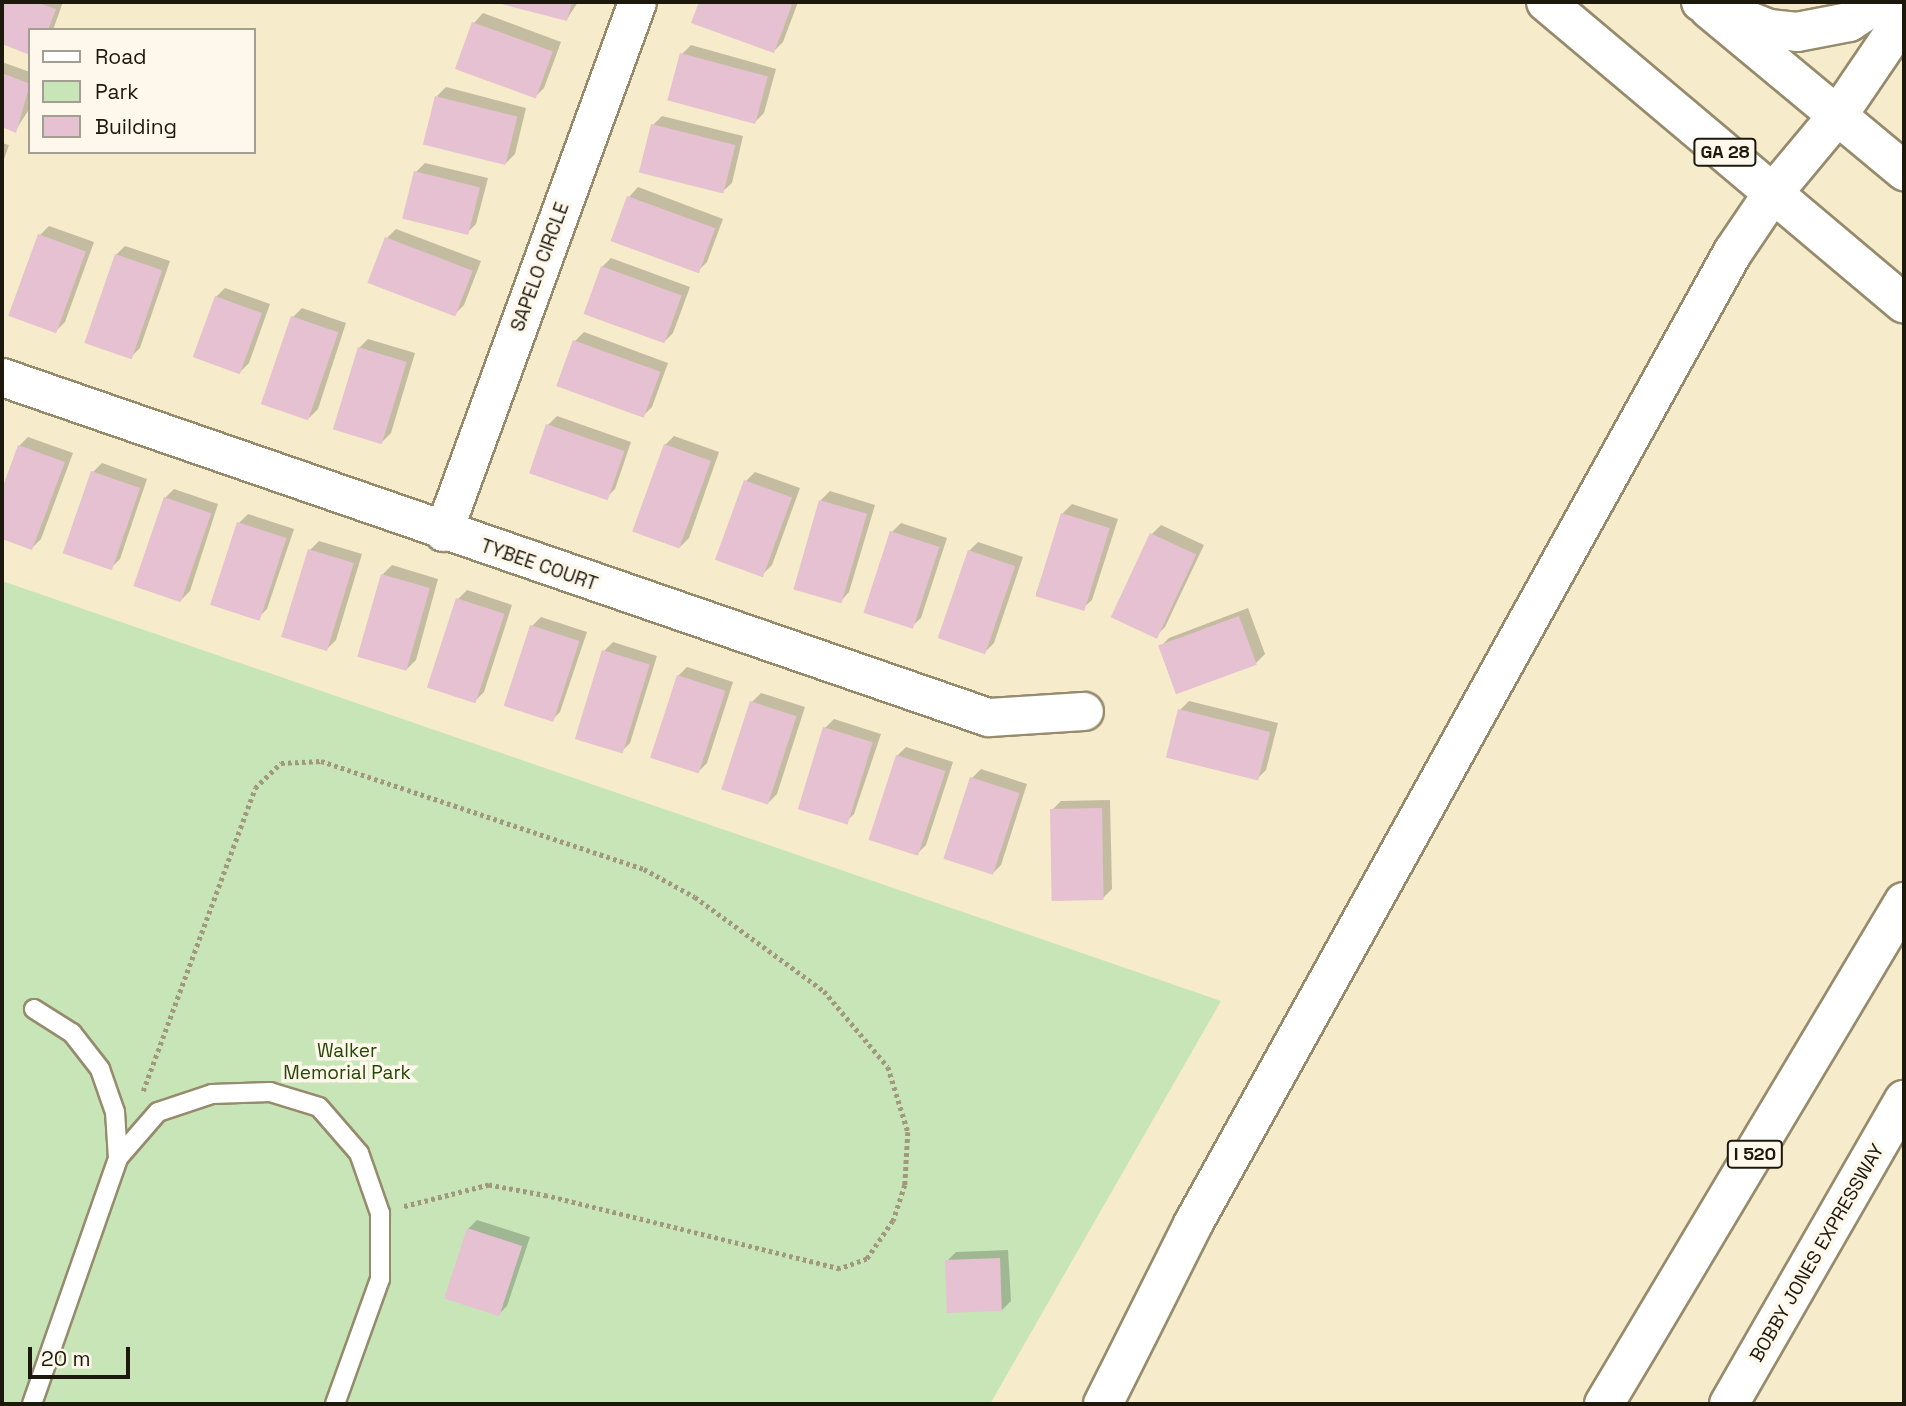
<!DOCTYPE html>
<style>
body{margin:0}
#map{position:relative;width:1906px;height:1406px;overflow:hidden;background:#f6ebca;font-family:"Space Grotesk",sans-serif}
div>[style]{position:absolute}
.green>*{inset:0;background:#c8e5b8}
.shadow>*{inset:0;background:#0003}
.building>*{inset:0;background:#e5c1d1;transform-origin:0 0}
.path>*{height:4.5px;margin-top:-2.25px;transform-origin:0;background:repeating-linear-gradient(90deg,#a1987f 0 3.5px,transparent 0 7px)}
.roads{filter:drop-shadow(2px 0 #968b6d) drop-shadow(-2px 0 #968b6d) drop-shadow(0 2px #968b6d) drop-shadow(0 -2px #968b6d)}
.lane>*{height:18px;margin:-9px;padding:0 9px;transform-origin:9px;border-radius:9px;background:#fff}
.street>*{height:37px;margin:-18.5px;padding:0 18.5px;transform-origin:18.5px;border-radius:18.5px;background:#fff}
.secondary>*{height:38px;margin:-19px;padding:0 19px;transform-origin:19px;border-radius:19px;background:#fff}
.primary>*{height:38px;margin:-19px;padding:0 19px;transform-origin:19px;border-radius:19px;background:#fff}
.highway>*{height:38px;margin:-19px;padding:0 19px;transform-origin:19px;border-radius:19px;background:#fff}
span{translate:-50% -50%;white-space:nowrap;text-align:center;line-height:1.15;-webkit-text-stroke:7px #fdf8eb;paint-order:stroke}
.shield-label span{padding:2px 5px;background:#fdf8eb;border:2px solid;border-radius:5px;-webkit-text-stroke-width:0}
.shield-label{font-size:18px;color:#1d180c;font-weight:700}
.street-label{font-size:19px;color:#1d180c}
.park-label{font-size:19px;color:#254705}
.frame{position:absolute;inset:0;border:4px solid #1d180c;pointer-events:none}
.legend{position:absolute;left:28px;top:28px;width:228px;height:126px;box-sizing:border-box;background:#fdf8eb;border:2px solid #a39e92;margin:0;padding:9px 12px;list-style:none;font-size:21px;color:#1d180c}
.legend li{display:flex;align-items:center;gap:14px;height:35px}
.legend b{width:35px;border:2px solid #a39e92}
.scale{position:absolute;left:28px;top:1347px;width:102px;height:32px;box-sizing:border-box;border:4px solid #1d180c;border-top:0;padding-left:9px;font-size:21px;line-height:24px;white-space:nowrap;color:#1d180c;-webkit-text-stroke:5px #fdf8eb;paint-order:stroke}
</style>
<div id="map">
<div class="green">
<div style="clip-path:polygon(2px 581px,1221px 1001px,990px 1404px,2px 1404px)"></div>
</div>
<div class="shadow">
<div style="clip-path:polygon(2px 2px,63px 2px,53px 30px,30px 30px,30px 53px,2px 42px)"></div>
<div style="clip-path:polygon(498px 2px,578px 2px,567px 19px)"></div>
<div style="clip-path:polygon(701px 2px,798px 2px,783px 42px,774px 51px,694px 22px)"></div>
<div style="clip-path:polygon(483px 13px,561px 42px,544px 88px,535px 97px,457px 68px,474px 23px)"></div>
<div style="clip-path:polygon(691px 45px,776px 69px,764px 113px,755px 122px,682px 54px)"></div>
<div style="clip-path:polygon(2px 62px,30px 72px,30px 108px,15px 131px,2px 126px)"></div>
<div style="clip-path:polygon(446px 87px,526px 108px,515px 154px,506px 163px,437px 96px)"></div>
<div style="clip-path:polygon(662px 116px,743px 136px,732px 183px,722px 192px,653px 125px)"></div>
<div style="clip-path:polygon(2px 143px,9px 145px,2px 165px)"></div>
<div style="clip-path:polygon(425px 163px,488px 178px,476px 224px,467px 233px,416px 172px)"></div>
<div style="clip-path:polygon(638px 187px,723px 219px,707px 262px,697px 272px,613px 240px,629px 197px)"></div>
<div style="clip-path:polygon(49px 226px,94px 242px,65px 322px,56px 331px,40px 235px)"></div>
<div style="clip-path:polygon(396px 229px,481px 261px,464px 305px,455px 314px,387px 238px)"></div>
<div style="clip-path:polygon(125px 246px,170px 261px,140px 348px,131px 357px,116px 255px)"></div>
<div style="clip-path:polygon(611px 258px,690px 287px,673px 333px,664px 342px,602px 267px)"></div>
<div style="clip-path:polygon(225px 288px,270px 304px,249px 363px,240px 372px,216px 297px)"></div>
<div style="clip-path:polygon(302px 308px,346px 323px,318px 409px,309px 418px,293px 317px)"></div>
<div style="clip-path:polygon(584px 332px,668px 363px,652px 407px,643px 416px,575px 341px)"></div>
<div style="clip-path:polygon(368px 339px,415px 353px,391px 433px,382px 442px,359px 348px)"></div>
<div style="clip-path:polygon(557px 416px,631px 442px,615px 489px,606px 498px,548px 425px)"></div>
<div style="clip-path:polygon(674px 436px,719px 452px,689px 538px,680px 547px,665px 445px)"></div>
<div style="clip-path:polygon(28px 437px,73px 453px,41px 539px,32px 548px,2px 537px,2px 494px,19px 446px)"></div>
<div style="clip-path:polygon(102px 463px,147px 479px,120px 559px,111px 568px,93px 472px)"></div>
<div style="clip-path:polygon(755px 472px,800px 488px,772px 565px,763px 574px,746px 481px)"></div>
<div style="clip-path:polygon(174px 489px,218px 504px,190px 591px,181px 600px,165px 498px)"></div>
<div style="clip-path:polygon(830px 491px,875px 505px,849px 592px,840px 602px,795px 588px,821px 500px)"></div>
<div style="clip-path:polygon(1072px 504px,1118px 519px,1092px 600px,1082px 609px,1036px 594px,1063px 513px)"></div>
<div style="clip-path:polygon(248px 514px,294px 529px,267px 609px,258px 618px,239px 523px)"></div>
<div style="clip-path:polygon(901px 523px,947px 538px,921px 618px,911px 627px,892px 532px)"></div>
<div style="clip-path:polygon(1161px 525px,1204px 545px,1165px 627px,1156px 636px,1152px 534px)"></div>
<div style="clip-path:polygon(319px 541px,362px 554px,336px 640px,327px 649px,310px 550px)"></div>
<div style="clip-path:polygon(978px 542px,1023px 557px,994px 643px,985px 652px,969px 551px)"></div>
<div style="clip-path:polygon(392px 565px,438px 579px,416px 660px,407px 669px,383px 574px)"></div>
<div style="clip-path:polygon(467px 590px,512px 605px,484px 692px,475px 701px,458px 599px)"></div>
<div style="clip-path:polygon(1248px 608px,1265px 654px,1256px 663px,1160px 647px,1169px 638px)"></div>
<div style="clip-path:polygon(541px 617px,587px 632px,560px 712px,551px 721px,532px 626px)"></div>
<div style="clip-path:polygon(613px 642px,657px 656px,630px 743px,621px 752px,604px 651px)"></div>
<div style="clip-path:polygon(687px 667px,733px 682px,707px 763px,698px 772px,678px 676px)"></div>
<div style="clip-path:polygon(761px 693px,805px 707px,777px 794px,768px 803px,723px 788px,752px 702px)"></div>
<div style="clip-path:polygon(1189px 701px,1278px 723px,1266px 770px,1257px 779px,1180px 710px)"></div>
<div style="clip-path:polygon(834px 719px,881px 734px,854px 814px,845px 823px,825px 728px)"></div>
<div style="clip-path:polygon(906px 747px,953px 762px,926px 845px,917px 854px,897px 756px)"></div>
<div style="clip-path:polygon(981px 769px,1027px 784px,1001px 865px,992px 874px,972px 778px)"></div>
<div style="clip-path:polygon(1110px 800px,1112px 889px,1103px 898px,1052px 810px,1061px 801px)"></div>
<div style="clip-path:polygon(477px 1220px,530px 1237px,507px 1306px,498px 1315px,468px 1229px)"></div>
<div style="clip-path:polygon(1008px 1250px,1011px 1301px,1002px 1310px,947px 1261px,956px 1252px)"></div>
</div>
<div class="building">
<div style="clip-path:polygon(2px 2px,36px 2px,56px 9px,48px 30px,30px 30px,30px 55px,2px 44px)"></div>
<div style="clip-path:polygon(494px 2px,572px 2px,567px 21px)"></div>
<div style="clip-path:polygon(699px 2px,784px 2px,792px 5px,774px 53px,691px 23px)"></div>
<div style="left:472px;top:22px;width:86px;height:50px;rotate:20deg"></div>
<div style="left:680px;top:53px;width:91px;height:49px;rotate:15deg"></div>
<div style="clip-path:polygon(2px 73px,30px 84px,16px 133px,2px 127px)"></div>
<div style="left:435px;top:96px;width:85px;height:50px;rotate:14deg"></div>
<div style="left:651px;top:124px;width:87px;height:50px;rotate:14deg"></div>
<div style="left:414px;top:171px;width:68px;height:49px;rotate:14deg"></div>
<div style="left:627px;top:196px;width:94px;height:48px;rotate:20deg"></div>
<div style="left:38px;top:234px;width:51px;height:87px;rotate:20deg"></div>
<div style="left:385px;top:237px;width:94px;height:49px;rotate:21deg"></div>
<div style="left:115px;top:254px;width:50px;height:94px;rotate:19deg"></div>
<div style="left:601px;top:266px;width:86px;height:51px;rotate:20deg"></div>
<div style="left:215px;top:296px;width:50px;height:65px;rotate:20deg"></div>
<div style="left:291px;top:316px;width:50px;height:93px;rotate:19deg"></div>
<div style="left:573px;top:340px;width:93px;height:49px;rotate:20deg"></div>
<div style="left:358px;top:347px;width:51px;height:86px;rotate:17deg"></div>
<div style="left:546px;top:424px;width:83px;height:52px;rotate:19deg"></div>
<div style="left:664px;top:444px;width:50px;height:93px;rotate:20deg"></div>
<div style="clip-path:polygon(18px 445px,65px 462px,32px 550px,2px 539px,2px 489px)"></div>
<div style="left:91px;top:471px;width:52px;height:87px;rotate:19deg"></div>
<div style="left:744px;top:480px;width:51px;height:85px;rotate:20deg"></div>
<div style="left:164px;top:497px;width:50px;height:94px;rotate:19deg"></div>
<div style="left:819px;top:500px;width:50px;height:93px;rotate:16deg"></div>
<div style="left:1061px;top:513px;width:51px;height:87px;rotate:17deg"></div>
<div style="left:237px;top:522px;width:52px;height:87px;rotate:18deg"></div>
<div style="left:890px;top:531px;width:52px;height:86px;rotate:18deg"></div>
<div style="left:1150px;top:533px;width:51px;height:93px;rotate:25deg"></div>
<div style="left:308px;top:549px;width:48px;height:92px;rotate:17deg"></div>
<div style="left:968px;top:550px;width:50px;height:93px;rotate:19deg"></div>
<div style="left:381px;top:574px;width:51px;height:86px;rotate:16deg"></div>
<div style="left:456px;top:598px;width:51px;height:94px;rotate:18deg"></div>
<div style="left:1239px;top:616px;width:52px;height:86px;rotate:70deg"></div>
<div style="left:530px;top:625px;width:52px;height:85px;rotate:18deg"></div>
<div style="left:602px;top:650px;width:50px;height:93px;rotate:17deg"></div>
<div style="left:677px;top:675px;width:51px;height:87px;rotate:18deg"></div>
<div style="left:750px;top:701px;width:49px;height:93px;rotate:18deg"></div>
<div style="left:1178px;top:709px;width:95px;height:50px;rotate:14deg"></div>
<div style="left:823px;top:727px;width:52px;height:86px;rotate:17deg"></div>
<div style="left:896px;top:755px;width:52px;height:89px;rotate:18deg"></div>
<div style="left:970px;top:777px;width:52px;height:86px;rotate:18deg"></div>
<div style="left:1102px;top:808px;width:92px;height:52px;rotate:89deg"></div>
<div style="left:467px;top:1228px;width:58px;height:74px;rotate:18deg"></div>
<div style="left:1000px;top:1258px;width:53px;height:55px;rotate:88deg"></div>
</div>
<div class="path">
<div style="left:143px;top:1091px;width:323px;rotate:-69.7deg"></div>
<div style="left:255px;top:788px;width:36px;rotate:-44deg"></div>
<div style="left:281px;top:763px;width:40px;rotate:-2.9deg"></div>
<div style="left:321px;top:761px;width:341px;rotate:18.5deg"></div>
<div style="left:644px;top:869px;width:58px;rotate:28.8deg"></div>
<div style="left:695px;top:897px;width:160px;rotate:36.1deg"></div>
<div style="left:824px;top:991px;width:99px;rotate:49.9deg"></div>
<div style="left:888px;top:1067px;width:68px;rotate:72.9deg"></div>
<div style="left:908px;top:1132px;width:53px;rotate:93.2deg"></div>
<div style="left:905px;top:1185px;width:38px;rotate:108deg"></div>
<div style="left:893px;top:1221px;width:46px;rotate:124.4deg"></div>
<div style="left:867px;top:1259px;width:29px;rotate:160deg"></div>
<div style="left:840px;top:1269px;width:302px;rotate:-166deg"></div>
<div style="left:547px;top:1196px;width:59px;rotate:-169.3deg"></div>
<div style="left:489px;top:1185px;width:89px;rotate:165.7deg"></div>
</div>
<div class="roads">
<div class="lane">
<div style="left:34px;top:1009px;width:45px;rotate:32.3deg"></div>
<div style="left:72px;top:1033px;width:46px;rotate:52.1deg"></div>
<div style="left:100px;top:1069px;width:46px;rotate:70.8deg"></div>
<div style="left:115px;top:1112px;width:46px;rotate:86.3deg"></div>
<div style="left:32px;top:1404px;width:261px;rotate:-70.7deg"></div>
<div style="left:118px;top:1158px;width:61px;rotate:-49deg"></div>
<div style="left:158px;top:1112px;width:57px;rotate:-18.4deg"></div>
<div style="left:212px;top:1094px;width:58px;rotate:-2deg"></div>
<div style="left:270px;top:1092px;width:51px;rotate:17deg"></div>
<div style="left:319px;top:1107px;width:61px;rotate:49deg"></div>
<div style="left:359px;top:1153px;width:64px;rotate:70.7deg"></div>
<div style="left:380px;top:1213px;width:66px;rotate:90deg"></div>
<div style="left:380px;top:1279px;width:133px;rotate:109.8deg"></div>
</div>
<div class="street">
<div style="left:2px;top:377px;width:1043px;rotate:19.03deg"></div>
<div style="left:988px;top:717px;width:96px;rotate:-3.6deg"></div>
<div style="left:443px;top:532px;width:564px;rotate:-69.9deg"></div>
</div>
<div class="secondary">
<div style="left:1103px;top:1404px;width:201px;rotate:-63.4deg"></div>
<div style="left:1193px;top:1224px;width:1112px;rotate:-60.95deg"></div>
<div style="left:1733px;top:252px;width:71px;rotate:-55.9deg"></div>
<div style="left:1773px;top:193px;width:102px;rotate:-50.2deg"></div>
</div>
<div class="primary">
<div style="left:1546px;top:2px;width:468px;rotate:40.1deg"></div>
<div style="left:1709px;top:9px;width:254px;rotate:39.7deg"></div>
</div>
<div class="highway">
<div style="left:1701px;top:2px;width:73px;rotate:21.7deg"></div>
<div style="left:1769px;top:29px;width:28px;rotate:6deg"></div>
<div style="left:1797px;top:32px;width:53px;rotate:-10.9deg"></div>
<div style="left:1849px;top:22px;width:37px;rotate:-33deg"></div>
<div style="left:1838px;top:115px;width:117px;rotate:-55.8deg"></div>
<div style="left:1604px;top:1404px;width:585px;rotate:-59.14deg"></div>
<div style="left:1729px;top:1404px;width:351px;rotate:-60.1deg"></div>
</div>
</div>
<div class="shield-label">
<span style="left:1725px;top:152px">GA 28</span>
<span style="left:1755px;top:1154px">I 520</span>
</div>
<div class="street-label">
<span style="left:540px;top:267px;rotate:-70deg">SAPELO CIRCLE</span>
<span style="left:539px;top:565px;rotate:19deg">TYBEE COURT</span>
<span style="left:1817px;top:1253px;rotate:-60deg">BOBBY JONES EXPRESSWAY</span>
</div>
<div class="park-label">
<span style="left:347px;top:1062px">Walker<br>Memorial Park</span>
</div>
<div class="frame"></div>
<ul class="legend">
<li><b style="height:9px;background:#fff"></b>Road</li>
<li><b style="height:19px;background:#c8e5b8"></b>Park</li>
<li><b style="height:19px;background:#e5c1d1"></b>Building</li>
</ul>
<div class="scale">20 m</div>
</div>
